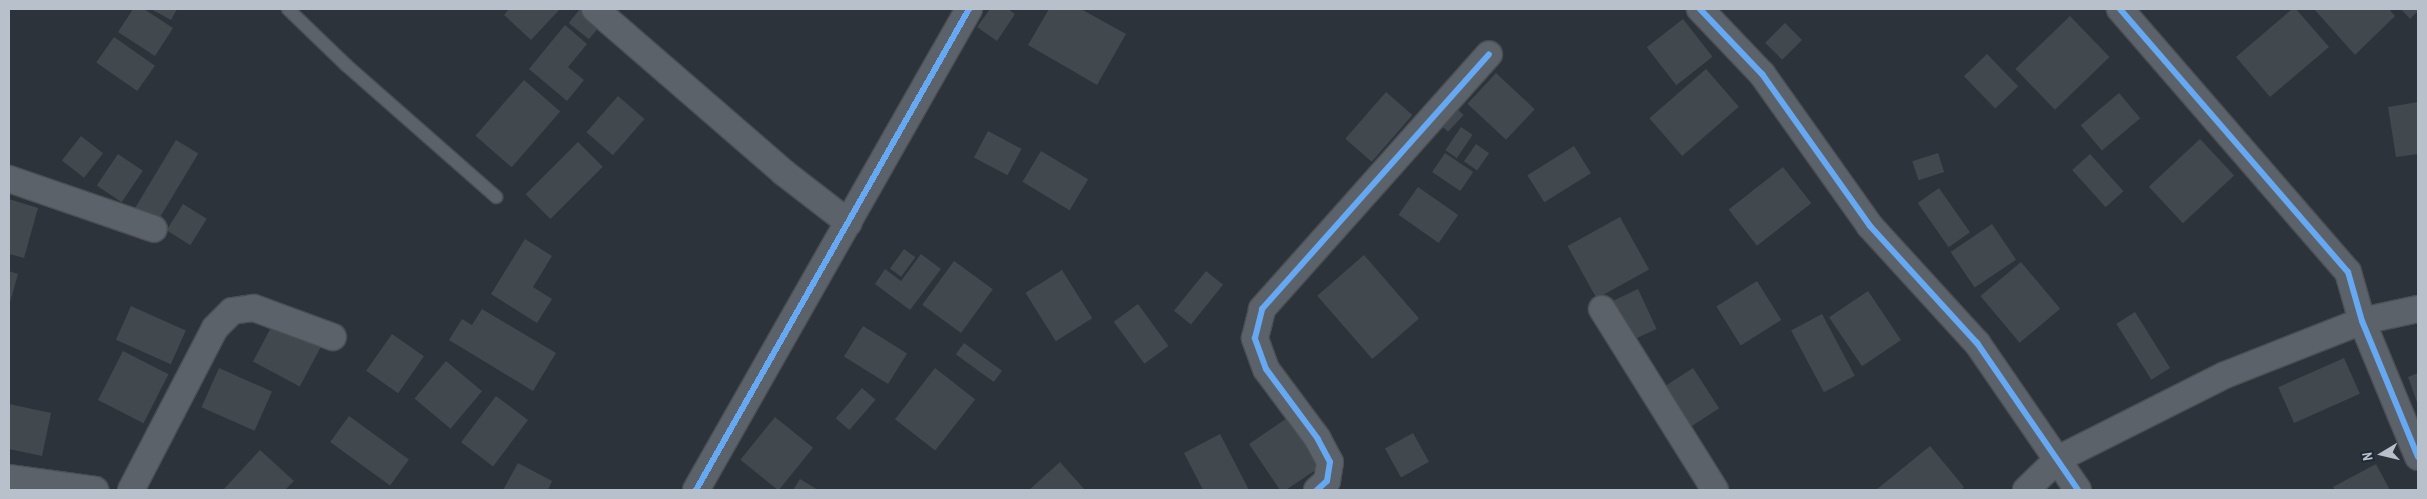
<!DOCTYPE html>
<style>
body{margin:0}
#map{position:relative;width:2427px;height:499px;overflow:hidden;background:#2c333b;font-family:"Archivo Narrow",sans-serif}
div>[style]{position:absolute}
.building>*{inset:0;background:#41484e;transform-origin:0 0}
.roads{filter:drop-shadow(1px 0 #4a4f55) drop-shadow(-1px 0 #4a4f55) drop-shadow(0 1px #4a4f55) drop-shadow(0 -1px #4a4f55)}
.service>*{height:12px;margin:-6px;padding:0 6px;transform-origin:6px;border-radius:6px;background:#5c6269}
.minor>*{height:26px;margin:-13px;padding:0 13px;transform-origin:13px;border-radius:13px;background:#5c6269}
.cycleway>*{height:6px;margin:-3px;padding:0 3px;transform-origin:3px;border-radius:3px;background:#66a8f1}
span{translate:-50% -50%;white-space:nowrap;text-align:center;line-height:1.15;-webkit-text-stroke:4px #1f2a36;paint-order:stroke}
.frame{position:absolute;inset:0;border:10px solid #b7c0cb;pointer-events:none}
.north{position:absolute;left:2357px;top:429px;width:50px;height:50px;-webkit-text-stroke:4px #1f2a36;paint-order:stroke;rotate:261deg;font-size:14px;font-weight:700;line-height:20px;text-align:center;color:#b7c0cb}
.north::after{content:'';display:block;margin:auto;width:18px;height:22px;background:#b7c0cb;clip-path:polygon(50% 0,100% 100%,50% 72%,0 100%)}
</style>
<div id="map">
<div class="building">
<div style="clip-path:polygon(133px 9px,144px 9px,173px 28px,155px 56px,118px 32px)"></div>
<div style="clip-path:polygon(151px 9px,177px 9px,171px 20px)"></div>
<div style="clip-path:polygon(509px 9px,560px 9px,531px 40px,504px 15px)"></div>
<div style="left:580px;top:9px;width:26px;height:18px;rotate:39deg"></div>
<div style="clip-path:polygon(990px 9px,1008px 9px,1015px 14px,997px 41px,977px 27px)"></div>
<div style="clip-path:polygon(1049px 9px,1081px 9px,1126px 34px,1097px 85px,1028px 45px)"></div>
<div style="clip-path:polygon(2292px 9px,2296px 9px,2329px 47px,2270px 97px,2236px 57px)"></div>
<div style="clip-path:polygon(2314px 9px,2389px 9px,2395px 16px,2355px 55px)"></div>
<div style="clip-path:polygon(2401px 9px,2418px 9px,2418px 11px,2410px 19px)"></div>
<div style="left:2070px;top:16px;width:57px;height:76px;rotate:46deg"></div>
<div style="left:1683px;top:19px;width:48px;height:46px;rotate:52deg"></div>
<div style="left:1785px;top:23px;width:24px;height:28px;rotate:45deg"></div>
<div style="clip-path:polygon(565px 25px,587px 44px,568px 67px,584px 80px,567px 101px,529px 69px)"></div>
<div style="left:114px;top:37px;width:50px;height:31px;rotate:35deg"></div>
<div style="left:1987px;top:54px;width:45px;height:32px;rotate:46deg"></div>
<div style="left:1706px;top:69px;width:50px;height:75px;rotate:49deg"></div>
<div style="left:1496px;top:73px;width:53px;height:42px;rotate:43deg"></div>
<div style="left:524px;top:80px;width:48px;height:74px;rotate:41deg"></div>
<div style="left:1386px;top:92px;width:35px;height:62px;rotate:41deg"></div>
<div style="left:2119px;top:93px;width:33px;height:50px;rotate:50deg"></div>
<div style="left:618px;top:96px;width:35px;height:48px;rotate:41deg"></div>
<div style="clip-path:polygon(2418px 102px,2418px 154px,2396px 157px,2388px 107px)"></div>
<div style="left:1452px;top:104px;width:16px;height:23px;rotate:43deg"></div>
<div style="left:1461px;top:127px;width:14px;height:28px;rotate:34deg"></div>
<div style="left:988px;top:131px;width:38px;height:30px;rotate:28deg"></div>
<div style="left:81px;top:136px;width:28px;height:31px;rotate:38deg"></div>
<div style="left:2200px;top:139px;width:50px;height:70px;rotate:47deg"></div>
<div style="left:176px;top:140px;width:26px;height:80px;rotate:31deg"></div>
<div style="left:578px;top:142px;width:35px;height:74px;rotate:45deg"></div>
<div style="left:1476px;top:144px;width:16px;height:21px;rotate:35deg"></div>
<div style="left:1574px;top:146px;width:32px;height:55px;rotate:58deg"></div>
<div style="left:1041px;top:151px;width:55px;height:36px;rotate:31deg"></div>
<div style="left:1445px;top:153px;width:34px;height:23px;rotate:34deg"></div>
<div style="left:1938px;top:153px;width:20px;height:27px;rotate:72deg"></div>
<div style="left:118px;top:154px;width:30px;height:38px;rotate:34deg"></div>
<div style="left:2090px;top:154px;width:50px;height:24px;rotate:48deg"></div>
<div style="left:1783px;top:167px;width:46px;height:69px;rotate:52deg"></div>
<div style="left:1418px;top:187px;width:49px;height:34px;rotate:35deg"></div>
<div style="left:1939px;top:188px;width:54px;height:26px;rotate:55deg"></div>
<div style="clip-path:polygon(9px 199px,38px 208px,24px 258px,9px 254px)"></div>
<div style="left:183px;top:204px;width:28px;height:31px;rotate:32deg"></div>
<div style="left:1620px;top:217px;width:60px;height:60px;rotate:61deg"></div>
<div style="left:1992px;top:224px;width:43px;height:50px;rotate:56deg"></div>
<div style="clip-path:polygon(525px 239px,552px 256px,533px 287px,552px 299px,537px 323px,491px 294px)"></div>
<div style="left:904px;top:249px;width:14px;height:24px;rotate:36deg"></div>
<div style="clip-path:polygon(921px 254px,941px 269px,910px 310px,875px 284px,885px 269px,901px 281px)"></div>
<div style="left:1364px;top:255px;width:84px;height:62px;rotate:49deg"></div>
<div style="left:954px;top:261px;width:48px;height:54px;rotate:36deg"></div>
<div style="left:2021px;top:262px;width:61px;height:53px;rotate:50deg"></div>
<div style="left:1062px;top:270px;width:57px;height:43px;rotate:58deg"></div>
<div style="clip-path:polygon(9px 271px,18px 274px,9px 306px)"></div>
<div style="left:1206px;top:271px;width:22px;height:51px;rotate:39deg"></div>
<div style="left:1757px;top:281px;width:46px;height:48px;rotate:58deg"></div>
<div style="left:1638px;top:289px;width:44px;height:27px;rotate:65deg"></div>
<div style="left:1868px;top:291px;width:59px;height:47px;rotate:56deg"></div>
<div style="left:1138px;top:304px;width:52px;height:30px;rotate:54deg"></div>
<div style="left:131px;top:306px;width:60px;height:37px;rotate:24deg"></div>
<div style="clip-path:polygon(482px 309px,556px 353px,533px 391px,449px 340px,462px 319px,472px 325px)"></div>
<div style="left:2135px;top:312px;width:66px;height:22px;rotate:58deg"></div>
<div style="left:1822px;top:314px;width:70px;height:35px;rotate:62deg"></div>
<div style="left:275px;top:320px;width:53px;height:47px;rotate:28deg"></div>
<div style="left:863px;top:326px;width:52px;height:36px;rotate:32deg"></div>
<div style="left:392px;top:334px;width:39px;height:45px;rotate:35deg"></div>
<div style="left:964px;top:343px;width:47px;height:14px;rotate:36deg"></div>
<div style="left:123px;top:351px;width:51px;height:55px;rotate:27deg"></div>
<div style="left:2344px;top:358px;width:39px;height:72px;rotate:66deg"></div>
<div style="left:446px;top:361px;width:47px;height:49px;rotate:40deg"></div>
<div style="left:219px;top:368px;width:58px;height:43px;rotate:24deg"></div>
<div style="left:935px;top:368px;width:51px;height:65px;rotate:38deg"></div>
<div style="left:1693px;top:368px;width:48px;height:39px;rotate:57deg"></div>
<div style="clip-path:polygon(2418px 373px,2418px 405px,2408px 377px)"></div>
<div style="left:862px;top:388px;width:18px;height:40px;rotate:41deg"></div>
<div style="left:496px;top:396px;width:40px;height:58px;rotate:37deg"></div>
<div style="clip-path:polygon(9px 404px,51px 413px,42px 456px,9px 449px)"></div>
<div style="clip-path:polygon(1293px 414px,1326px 463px,1286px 490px,1280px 490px,1249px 444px)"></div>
<div style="left:349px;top:416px;width:74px;height:32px;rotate:36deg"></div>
<div style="left:775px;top:417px;width:49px;height:55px;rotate:39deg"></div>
<div style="left:1413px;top:433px;width:33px;height:32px;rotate:61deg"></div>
<div style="clip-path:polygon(1220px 434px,1249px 490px,1203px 490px,1184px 453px)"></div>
<div style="clip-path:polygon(1930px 446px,1964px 487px,1961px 490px,1876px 490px)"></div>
<div style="clip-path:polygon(260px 450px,294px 481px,285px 490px,223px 490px)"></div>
<div style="clip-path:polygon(1060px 462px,1085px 490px,1029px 490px)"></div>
<div style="clip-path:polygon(518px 463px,552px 481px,548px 490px,503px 490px)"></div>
<div style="clip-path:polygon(2376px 464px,2390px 490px,2335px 490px,2333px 487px)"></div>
<div style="clip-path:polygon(800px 479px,818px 490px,793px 490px)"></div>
</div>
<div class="roads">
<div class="service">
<div style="left:288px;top:9px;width:81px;rotate:44deg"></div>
<div style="left:346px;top:65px;width:200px;rotate:41.3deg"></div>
</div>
<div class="minor">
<div style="left:595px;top:9px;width:249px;rotate:40.9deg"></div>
<div style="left:783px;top:172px;width:83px;rotate:37.7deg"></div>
<div style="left:1700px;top:9px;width:90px;rotate:46.4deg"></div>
<div style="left:1762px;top:74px;width:186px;rotate:54.6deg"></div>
<div style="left:1870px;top:226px;width:159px;rotate:47.6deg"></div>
<div style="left:1977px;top:343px;width:178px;rotate:55.5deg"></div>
<div style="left:2120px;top:9px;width:348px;rotate:49.1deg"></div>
<div style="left:2348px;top:272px;width:51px;rotate:74.1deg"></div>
<div style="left:2362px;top:321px;width:147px;rotate:67.6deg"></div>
<div style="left:9px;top:179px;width:153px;rotate:19deg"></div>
<div style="left:1602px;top:309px;width:213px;rotate:58deg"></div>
<div style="left:9px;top:478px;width:87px;rotate:7.9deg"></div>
<div style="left:131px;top:490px;width:182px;rotate:-62.6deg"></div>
<div style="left:215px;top:328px;width:24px;rotate:-45deg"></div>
<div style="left:232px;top:311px;width:22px;rotate:-8deg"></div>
<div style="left:254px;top:308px;width:84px;rotate:20.2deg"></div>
<div style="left:696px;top:490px;width:553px;rotate:-60.42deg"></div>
<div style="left:1317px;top:490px;width:13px;rotate:-42deg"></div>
<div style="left:1327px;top:481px;width:19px;rotate:-81deg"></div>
<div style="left:1330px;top:462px;width:26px;rotate:-118deg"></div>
<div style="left:1318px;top:439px;width:87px;rotate:-126.6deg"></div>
<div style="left:1266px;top:369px;width:33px;rotate:-110deg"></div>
<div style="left:1255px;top:338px;width:30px;rotate:-76deg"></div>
<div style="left:1262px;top:309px;width:341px;rotate:-48.3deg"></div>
<div style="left:2026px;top:490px;width:45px;rotate:-44.1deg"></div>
<div style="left:2058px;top:459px;width:187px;rotate:-26.7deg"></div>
<div style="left:2225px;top:375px;width:147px;rotate:-21.5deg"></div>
<div style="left:2362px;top:321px;width:57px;rotate:-12.1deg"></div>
</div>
</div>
<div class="cycleway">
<div style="left:1700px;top:9px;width:90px;rotate:46.4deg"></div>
<div style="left:1762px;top:74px;width:186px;rotate:54.6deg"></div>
<div style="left:1870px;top:226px;width:159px;rotate:47.6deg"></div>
<div style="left:1977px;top:343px;width:178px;rotate:55.5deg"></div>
<div style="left:2120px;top:9px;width:348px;rotate:49.1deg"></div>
<div style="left:2348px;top:272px;width:51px;rotate:74.1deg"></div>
<div style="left:2362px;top:321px;width:147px;rotate:67.6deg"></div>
<div style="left:696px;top:490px;width:553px;rotate:-60.42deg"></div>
<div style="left:1317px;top:490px;width:13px;rotate:-42deg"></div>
<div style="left:1327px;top:481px;width:19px;rotate:-81deg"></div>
<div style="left:1330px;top:462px;width:26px;rotate:-118deg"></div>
<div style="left:1318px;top:439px;width:87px;rotate:-126.6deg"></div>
<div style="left:1266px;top:369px;width:33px;rotate:-110deg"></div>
<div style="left:1255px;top:338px;width:30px;rotate:-76deg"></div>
<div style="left:1262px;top:309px;width:341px;rotate:-48.3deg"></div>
</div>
<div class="frame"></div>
<div class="north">N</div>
</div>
